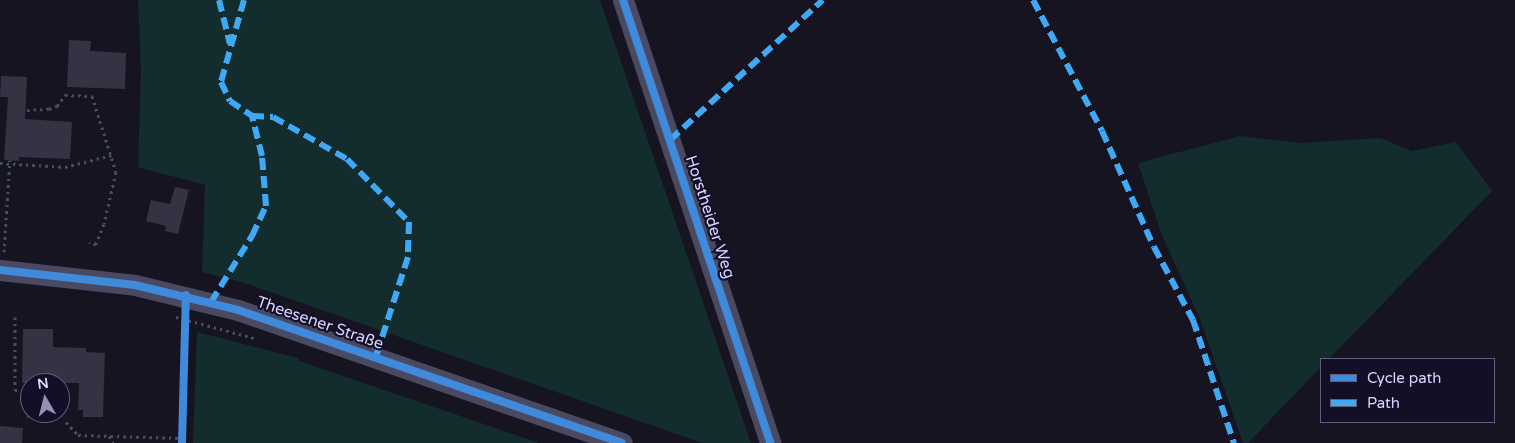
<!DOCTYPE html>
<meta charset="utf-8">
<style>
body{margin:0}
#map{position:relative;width:1515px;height:443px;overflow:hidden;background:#161421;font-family:"Varela Round",sans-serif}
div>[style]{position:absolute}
.green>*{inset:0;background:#132c2d}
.building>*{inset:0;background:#343243}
.path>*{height:3px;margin-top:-1.5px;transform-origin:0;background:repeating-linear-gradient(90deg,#44505f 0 2.5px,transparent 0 6.5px)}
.tertiary>*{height:21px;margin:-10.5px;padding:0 10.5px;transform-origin:10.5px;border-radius:10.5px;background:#4a4962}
.quiet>*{height:6px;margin-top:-3px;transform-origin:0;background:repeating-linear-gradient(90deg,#3fa9f5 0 12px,transparent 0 18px)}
.cycleway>*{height:8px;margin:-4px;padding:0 4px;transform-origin:4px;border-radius:4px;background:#408adc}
span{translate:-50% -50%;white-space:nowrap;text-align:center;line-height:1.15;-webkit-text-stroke:4.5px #130f26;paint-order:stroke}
.street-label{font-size:16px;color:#d9d4ff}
.legend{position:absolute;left:1320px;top:358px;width:175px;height:65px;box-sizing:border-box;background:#130f26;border:1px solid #625e7d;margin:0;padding:6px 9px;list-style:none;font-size:15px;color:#d9d4ff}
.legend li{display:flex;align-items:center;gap:10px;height:25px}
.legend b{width:25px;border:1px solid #625e7d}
.north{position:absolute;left:20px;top:373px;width:50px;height:50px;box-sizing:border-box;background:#130f26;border:1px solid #625e7d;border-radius:50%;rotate:352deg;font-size:14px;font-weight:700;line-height:20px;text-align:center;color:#d9d4ff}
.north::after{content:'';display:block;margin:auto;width:18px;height:22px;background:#9591b1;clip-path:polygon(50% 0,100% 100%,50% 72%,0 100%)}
</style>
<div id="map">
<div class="green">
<div style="clip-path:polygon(138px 0,600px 0,751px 443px,702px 443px,245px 283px,202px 272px,205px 185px,138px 167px,141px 70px)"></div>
<div style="clip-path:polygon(1240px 136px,1300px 143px,1380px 138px,1412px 151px,1456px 142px,1492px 191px,1329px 359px,1321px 359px,1321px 367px,1248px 443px,1243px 443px,1200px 319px,1161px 233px,1138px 163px)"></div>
<div style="clip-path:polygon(197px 332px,298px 358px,299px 361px,539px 443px,193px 443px)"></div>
</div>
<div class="building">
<div style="clip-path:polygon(69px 40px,91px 41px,90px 51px,126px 53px,125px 89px,67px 87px)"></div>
<div style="clip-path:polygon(1px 76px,27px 77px,25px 119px,72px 122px,70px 159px,19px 157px,19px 161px,4px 160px,8px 97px,0 97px)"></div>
<div style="clip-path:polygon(175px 187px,189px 190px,178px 234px,165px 231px,166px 226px,146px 221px,151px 200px,170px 204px)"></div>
<div style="clip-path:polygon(23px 329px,53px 329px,53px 347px,86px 348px,86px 352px,105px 353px,103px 417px,83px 417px,83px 410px,78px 410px,79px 383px,22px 383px)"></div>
<div style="clip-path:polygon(0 426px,23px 428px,22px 443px,0 443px)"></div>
</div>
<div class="path">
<div style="left:27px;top:110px;width:22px;rotate:-3deg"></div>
<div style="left:49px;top:109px;width:9px;rotate:-21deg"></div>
<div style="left:57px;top:106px;width:14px;rotate:-54deg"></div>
<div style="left:65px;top:95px;width:27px;rotate:2deg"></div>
<div style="left:92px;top:96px;width:80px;rotate:72.5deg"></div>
<div style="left:116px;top:172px;width:53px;rotate:103deg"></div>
<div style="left:104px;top:224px;width:22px;rotate:112deg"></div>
<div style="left:96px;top:244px;width:7px;rotate:-172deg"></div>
<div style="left:0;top:163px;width:65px;rotate:3.5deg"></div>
<div style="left:65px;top:167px;width:49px;rotate:-14.3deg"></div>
<div style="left:4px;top:252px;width:92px;rotate:-86.3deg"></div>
<div style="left:15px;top:317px;width:73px;rotate:90deg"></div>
<div style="left:15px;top:390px;width:11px"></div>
<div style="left:26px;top:390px;width:27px;rotate:86deg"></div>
<div style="left:176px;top:317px;width:81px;rotate:15.1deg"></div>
<div style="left:66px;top:422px;width:18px;rotate:47deg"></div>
<div style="left:78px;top:435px;width:104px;rotate:1.7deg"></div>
<div style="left:109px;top:436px;width:8px;rotate:60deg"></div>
</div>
<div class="tertiary">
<div style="left:623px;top:0;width:467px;rotate:71.6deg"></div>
<div style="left:0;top:270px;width:136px;rotate:6.3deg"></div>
<div style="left:135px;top:285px;width:106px;rotate:13.6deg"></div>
<div style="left:238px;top:310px;width:406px;rotate:19.1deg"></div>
</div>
<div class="quiet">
<div style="left:219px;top:0;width:45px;rotate:76deg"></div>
<div style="left:244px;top:0;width:85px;rotate:105.7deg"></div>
<div style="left:221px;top:82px;width:21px;rotate:65deg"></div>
<div style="left:230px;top:101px;width:27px;rotate:34deg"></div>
<div style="left:252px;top:116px;width:21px;rotate:3deg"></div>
<div style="left:273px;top:117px;width:85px;rotate:29.6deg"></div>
<div style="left:347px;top:159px;width:88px;rotate:45.5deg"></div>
<div style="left:409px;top:222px;width:35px;rotate:92deg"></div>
<div style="left:408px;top:257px;width:104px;rotate:107.9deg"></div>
<div style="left:1033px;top:0;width:148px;rotate:62.2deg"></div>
<div style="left:1102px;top:131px;width:127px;rotate:65.9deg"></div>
<div style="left:1154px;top:247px;width:83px;rotate:61.9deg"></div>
<div style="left:1193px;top:320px;width:130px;rotate:71.6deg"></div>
<div style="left:670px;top:140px;width:207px;rotate:-42.5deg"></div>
<div style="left:211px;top:302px;width:78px;rotate:-58.2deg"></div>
<div style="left:252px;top:236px;width:33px;rotate:-65deg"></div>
<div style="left:266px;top:206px;width:50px;rotate:-94.6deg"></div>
<div style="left:262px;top:156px;width:41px;rotate:-104deg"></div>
</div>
<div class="cycleway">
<div style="left:623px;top:0;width:467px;rotate:71.6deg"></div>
<div style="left:0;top:270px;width:136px;rotate:6.3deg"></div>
<div style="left:135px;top:285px;width:106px;rotate:13.6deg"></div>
<div style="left:238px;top:310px;width:406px;rotate:19.1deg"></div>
<div style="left:182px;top:443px;width:148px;rotate:-88.5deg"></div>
</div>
<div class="street-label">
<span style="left:710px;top:217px;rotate:72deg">Horstheider Weg</span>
<span style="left:320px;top:323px;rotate:19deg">Theesener Straße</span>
</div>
<ul class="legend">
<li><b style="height:6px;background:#408adc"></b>Cycle path</li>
<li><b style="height:6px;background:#3fa9f5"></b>Path</li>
</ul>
<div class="north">N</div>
</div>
